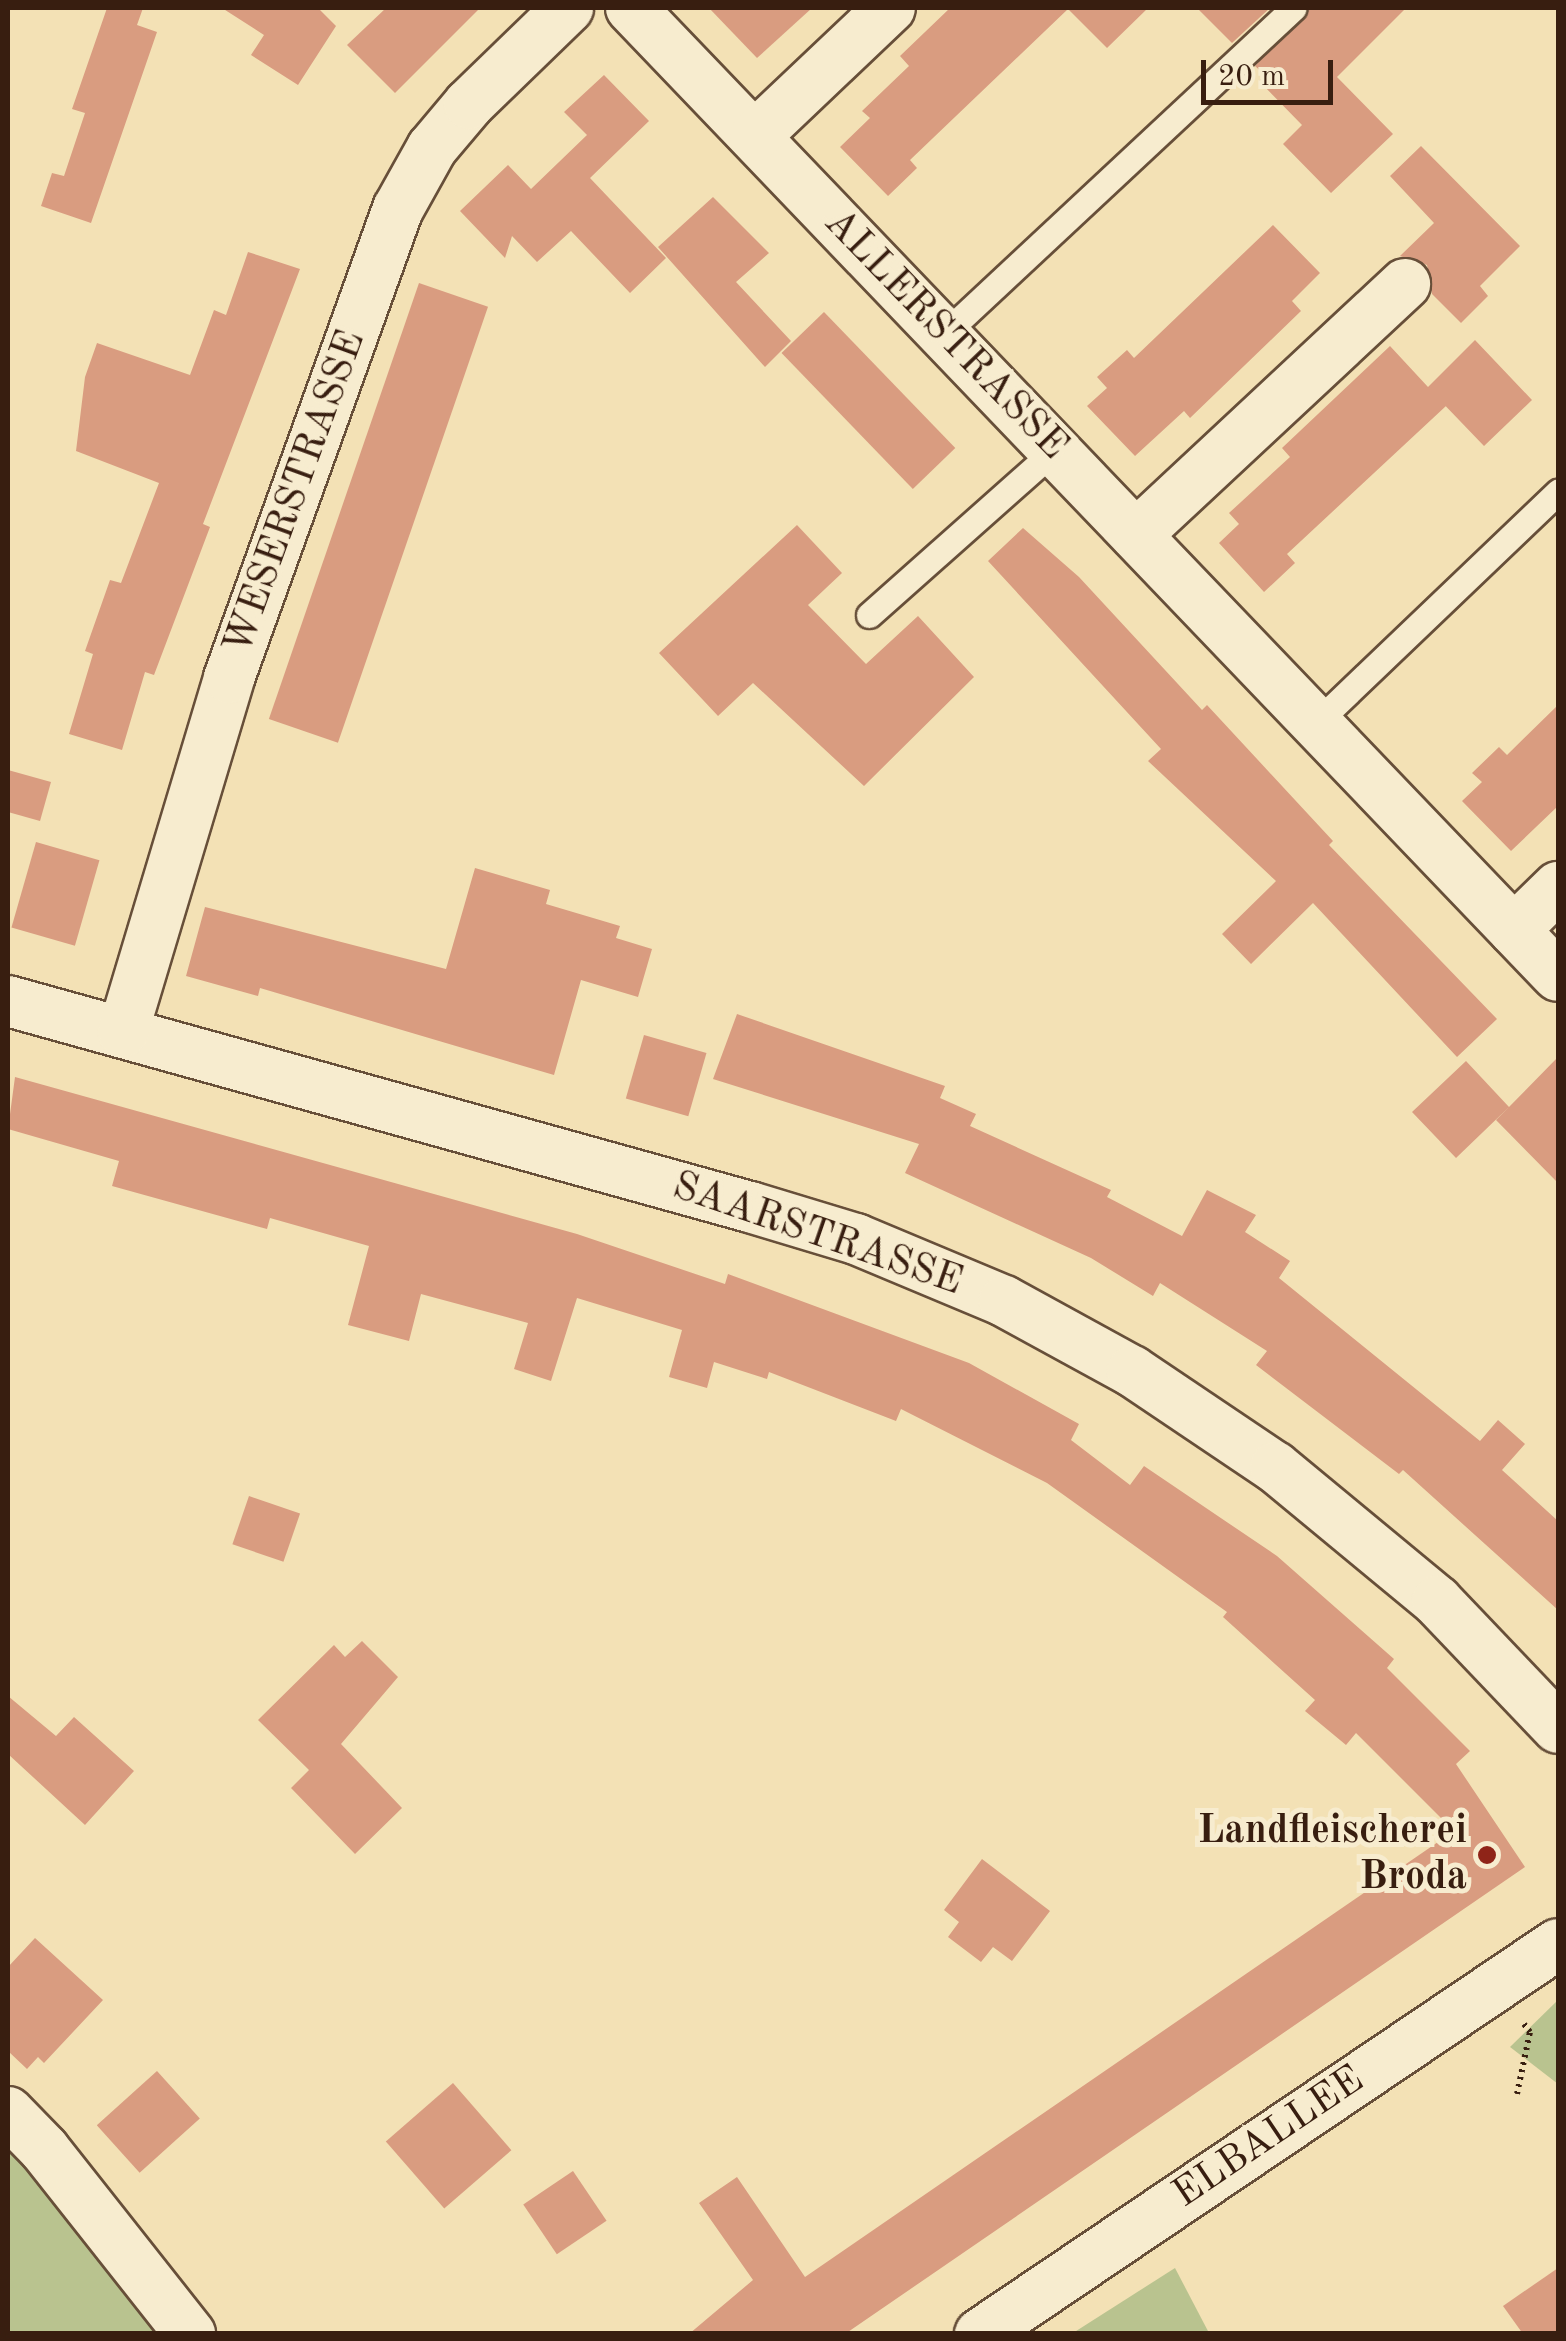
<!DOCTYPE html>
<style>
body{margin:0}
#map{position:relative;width:1566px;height:2341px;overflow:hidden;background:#f3e1b5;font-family:"Old Standard TT",serif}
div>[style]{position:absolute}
.green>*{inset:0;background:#b9c38f}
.building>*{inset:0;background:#d99c80;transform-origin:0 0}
.path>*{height:6px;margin-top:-3px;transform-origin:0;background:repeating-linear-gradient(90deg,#381e10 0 2.5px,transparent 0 7.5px)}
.roads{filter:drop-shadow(2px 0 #674f39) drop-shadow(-2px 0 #674f39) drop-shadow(0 2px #674f39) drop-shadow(0 -2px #674f39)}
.lane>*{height:25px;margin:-12.5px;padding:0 12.5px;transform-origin:12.5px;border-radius:12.5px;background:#f7eccf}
.street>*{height:50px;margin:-25px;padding:0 25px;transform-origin:25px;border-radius:25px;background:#f7eccf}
.dots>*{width:28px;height:28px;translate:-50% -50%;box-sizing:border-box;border:5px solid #f7eccf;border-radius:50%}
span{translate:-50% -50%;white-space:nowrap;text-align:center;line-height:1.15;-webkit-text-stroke:10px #f7eccf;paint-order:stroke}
.street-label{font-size:40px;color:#381e10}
.poi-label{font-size:40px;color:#381e10;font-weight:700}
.right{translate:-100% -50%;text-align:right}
.frame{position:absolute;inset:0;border:10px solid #381e10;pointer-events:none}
.scale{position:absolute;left:1201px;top:60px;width:132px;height:45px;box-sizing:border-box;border:5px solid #381e10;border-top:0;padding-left:12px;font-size:30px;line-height:35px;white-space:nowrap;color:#381e10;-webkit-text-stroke:8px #f7eccf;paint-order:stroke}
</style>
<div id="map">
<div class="green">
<div style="clip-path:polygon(1558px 2000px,1558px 2084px,1510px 2047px)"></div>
<div style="clip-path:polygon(8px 2146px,151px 2315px,164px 2333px,8px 2333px)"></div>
<div style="clip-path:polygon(1175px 2268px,1209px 2333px,1073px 2333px)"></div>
</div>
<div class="building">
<div style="clip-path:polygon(107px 8px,143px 8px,137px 25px,157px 32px,91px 223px,41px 206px,52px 173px,64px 176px,85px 113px,72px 109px)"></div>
<div style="clip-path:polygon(222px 8px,318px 8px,336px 26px,298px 85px,251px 55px,264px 35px)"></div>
<div style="clip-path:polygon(386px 8px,480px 8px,395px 93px,347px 45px)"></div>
<div style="clip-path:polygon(709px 8px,812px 8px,757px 58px)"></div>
<div style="clip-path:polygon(950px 8px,1148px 8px,1107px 48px,1068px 9px,910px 160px,917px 168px,888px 196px,840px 147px,870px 118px,862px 111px,909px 66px,900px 56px)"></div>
<div style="clip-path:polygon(1197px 8px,1270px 8px,1232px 43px)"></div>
<div style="clip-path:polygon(1309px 8px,1406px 8px,1337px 77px,1393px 134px,1331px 193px,1283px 144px,1302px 125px,1259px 81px,1265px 75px,1255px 66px)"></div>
<div style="clip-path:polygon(604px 75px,649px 121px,590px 178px,666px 258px,630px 293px,571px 231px,537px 262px,512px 236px,505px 258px,460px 211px,508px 165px,531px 189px,587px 135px,564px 112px)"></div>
<div style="clip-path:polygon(1421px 146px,1520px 246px,1480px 286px,1488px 296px,1461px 323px,1432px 294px,1427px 265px,1400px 256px,1434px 223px,1390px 176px)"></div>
<div style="clip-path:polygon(713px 197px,769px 253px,736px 282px,791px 341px,765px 367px,658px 247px)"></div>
<div style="clip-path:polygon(1273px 225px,1320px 273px,1292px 301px,1301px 311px,1190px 418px,1184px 411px,1135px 456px,1087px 406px,1107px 388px,1097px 377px,1127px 350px,1134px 358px)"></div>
<div style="clip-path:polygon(248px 252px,300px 269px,203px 524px,210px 527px,154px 675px,145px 672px,122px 750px,69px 734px,93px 654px,85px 651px,110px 580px,121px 583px,159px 483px,76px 451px,85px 377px,97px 343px,190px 375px,214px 310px,226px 315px)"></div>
<div style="left:419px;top:283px;width:73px;height:461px;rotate:19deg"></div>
<div style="left:824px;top:312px;width:189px;height:59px;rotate:46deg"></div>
<div style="clip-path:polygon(1475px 340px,1532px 400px,1484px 446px,1435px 395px,1446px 406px,1287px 554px,1295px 563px,1264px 592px,1219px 543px,1239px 524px,1229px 513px,1290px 457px,1282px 448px,1390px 346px,1428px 387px)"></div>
<div style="clip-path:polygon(797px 525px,842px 573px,808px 605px,866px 664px,918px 616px,974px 677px,864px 786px,753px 683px,718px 716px,659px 653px)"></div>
<div style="clip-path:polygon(1023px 528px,1079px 577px,1202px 710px,1207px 705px,1333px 841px,1329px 845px,1497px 1019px,1457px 1057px,1313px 903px,1251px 964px,1222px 934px,1276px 881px,1148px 761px,1161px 749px,988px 561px)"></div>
<div style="clip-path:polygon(1558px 705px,1558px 806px,1511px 851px,1462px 801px,1482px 782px,1472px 773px,1499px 747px,1507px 755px)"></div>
<div style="clip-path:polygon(8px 770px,51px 782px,40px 821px,8px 812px)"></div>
<div style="left:36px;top:842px;width:66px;height:89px;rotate:16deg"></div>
<div style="clip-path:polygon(475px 868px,550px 890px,546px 904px,620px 926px,616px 938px,652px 949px,638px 997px,581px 980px,554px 1075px,260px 988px,258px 996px,186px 976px,205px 907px,446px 969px)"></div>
<div style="clip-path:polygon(737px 1014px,945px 1086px,940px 1098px,976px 1114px,970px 1126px,1111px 1190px,1107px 1197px,1182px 1236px,1207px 1190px,1256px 1215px,1245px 1232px,1290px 1261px,1279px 1278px,1480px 1441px,1498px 1420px,1525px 1444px,1502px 1470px,1558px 1521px,1558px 1610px,1403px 1470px,1399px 1474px,1256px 1365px,1267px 1351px,1160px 1283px,1153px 1296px,1091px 1258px,905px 1173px,919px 1144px,713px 1079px)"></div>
<div style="left:644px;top:1035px;width:65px;height:66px;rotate:16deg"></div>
<div style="clip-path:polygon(1558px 1057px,1558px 1183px,1496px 1120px,1509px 1107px,1456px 1158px,1412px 1112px,1466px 1061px,1509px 1107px)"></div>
<div style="clip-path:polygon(15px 1077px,577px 1234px,725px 1284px,728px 1274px,969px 1363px,1079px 1424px,1071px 1440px,1130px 1485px,1144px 1466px,1277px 1556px,1394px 1659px,1387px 1668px,1470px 1751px,1456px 1764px,1525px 1867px,845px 2334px,689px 2334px,753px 2280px,699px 2203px,737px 2177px,805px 2277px,1454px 1831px,1356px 1733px,1346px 1745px,1305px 1711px,1315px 1700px,1223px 1617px,1227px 1612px,1047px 1483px,901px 1409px,896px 1421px,769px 1372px,767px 1379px,714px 1362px,707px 1388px,669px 1377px,682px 1330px,577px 1298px,551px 1381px,514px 1369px,528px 1323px,484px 1311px,421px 1294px,409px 1341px,348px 1325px,369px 1246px,270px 1218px,267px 1229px,112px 1186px,119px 1161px,8px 1129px)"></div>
<div style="left:249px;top:1496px;width:54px;height:51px;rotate:19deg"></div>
<div style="clip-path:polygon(362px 1641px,398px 1677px,341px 1744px,402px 1808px,355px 1854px,291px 1788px,309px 1770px,258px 1720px,334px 1645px,345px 1657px)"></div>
<div style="clip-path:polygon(8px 1696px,56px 1736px,74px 1717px,134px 1771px,85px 1825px,8px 1754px)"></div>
<div style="clip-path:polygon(982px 1859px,1050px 1911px,1012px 1961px,993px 1947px,981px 1962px,948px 1937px,959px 1922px,944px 1910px)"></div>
<div style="clip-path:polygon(35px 1938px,103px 2000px,44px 2063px,38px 2057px,27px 2069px,8px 2051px,8px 1967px)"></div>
<div style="left:157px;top:2071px;width:64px;height:81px;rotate:48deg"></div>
<div style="left:453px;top:2083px;width:89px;height:89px;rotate:49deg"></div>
<div style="left:573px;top:2171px;width:60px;height:60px;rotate:56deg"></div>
<div style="clip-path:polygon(1558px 2268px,1558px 2334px,1523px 2334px,1503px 2306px)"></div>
</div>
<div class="path">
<div style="left:1517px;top:2094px;width:63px;rotate:-78.2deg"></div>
<div style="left:1530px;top:2032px;width:10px;rotate:-127deg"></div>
</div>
<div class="roads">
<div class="lane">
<div style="left:944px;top:334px;width:478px;rotate:-43deg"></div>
<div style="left:869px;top:615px;width:249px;rotate:-41.6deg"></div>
<div style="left:1316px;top:723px;width:335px;rotate:-43.7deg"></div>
</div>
<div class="street">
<div style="left:631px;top:8px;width:1340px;rotate:46.24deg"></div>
<div style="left:755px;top:136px;width:186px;rotate:-43.5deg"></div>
<div style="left:1136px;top:535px;width:368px;rotate:-43deg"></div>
<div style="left:1514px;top:930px;width:62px;rotate:-44.3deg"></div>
<div style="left:8px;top:1001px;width:770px;rotate:15.52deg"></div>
<div style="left:750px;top:1207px;width:111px;rotate:16.8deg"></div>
<div style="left:856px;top:1239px;width:160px;rotate:22.7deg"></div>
<div style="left:1004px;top:1301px;width:146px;rotate:28.7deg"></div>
<div style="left:1132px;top:1371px;width:172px;rotate:33.9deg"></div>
<div style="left:1275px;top:1467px;width:210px;rotate:39.6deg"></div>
<div style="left:1437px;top:1601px;width:175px;rotate:46.4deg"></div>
<div style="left:123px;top:1032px;width:370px;rotate:-73.3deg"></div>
<div style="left:229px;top:678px;width:499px;rotate:-70.2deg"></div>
<div style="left:398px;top:209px;width:70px;rotate:-60.9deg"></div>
<div style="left:432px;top:148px;width:57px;rotate:-49.9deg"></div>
<div style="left:469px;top:104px;width:138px;rotate:-44.1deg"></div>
<div style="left:8px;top:2112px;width:52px;rotate:45.8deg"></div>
<div style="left:44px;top:2149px;width:236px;rotate:51.7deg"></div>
<div style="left:980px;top:2334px;width:697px;rotate:-34.01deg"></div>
</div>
</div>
<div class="dots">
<div style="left:1487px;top:1855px;background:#8f2418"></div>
</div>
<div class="street-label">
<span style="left:945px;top:335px;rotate:46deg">ALLERSTRASSE</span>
<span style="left:296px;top:493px;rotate:-70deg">WESERSTRASSE</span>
<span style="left:817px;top:1235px;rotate:19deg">SAARSTRASSE</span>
<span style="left:1269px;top:2138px;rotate:-34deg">ELBALLEE</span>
</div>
<div class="poi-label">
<span class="right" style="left:1467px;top:1855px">Landfleischerei<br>Broda</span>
</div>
<div class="frame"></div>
<div class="scale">20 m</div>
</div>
